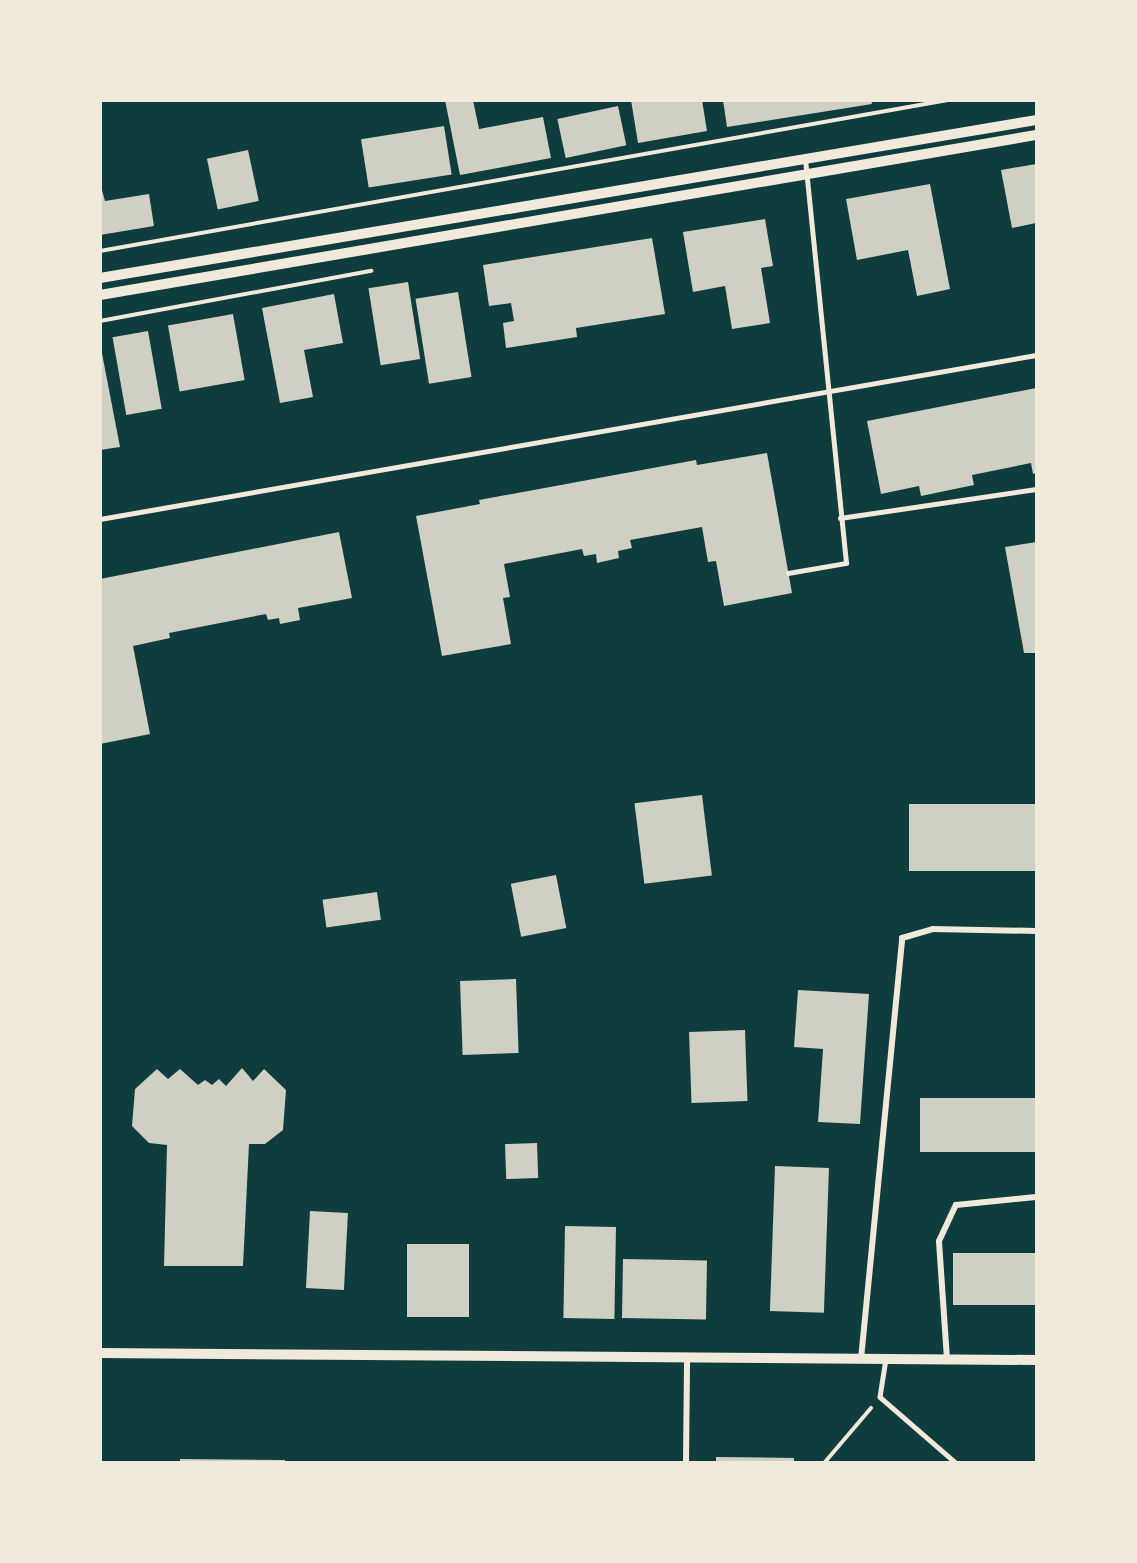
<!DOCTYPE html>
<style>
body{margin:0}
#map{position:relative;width:1137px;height:1563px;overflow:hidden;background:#0f3d3e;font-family:Helvetica,sans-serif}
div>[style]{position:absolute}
.building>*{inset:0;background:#cfcfc3;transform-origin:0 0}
.path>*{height:4px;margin:-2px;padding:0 2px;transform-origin:2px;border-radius:2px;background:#f1e9da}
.service>*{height:4.5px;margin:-2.25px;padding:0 2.25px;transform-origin:2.25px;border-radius:2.25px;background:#f1e9da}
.minor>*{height:6px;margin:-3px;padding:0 3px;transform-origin:3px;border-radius:3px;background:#f1e9da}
.tertiary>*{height:10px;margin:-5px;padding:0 5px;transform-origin:5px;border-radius:5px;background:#f1e9da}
span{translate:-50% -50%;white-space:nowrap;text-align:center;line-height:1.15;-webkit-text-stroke:4.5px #f1e9da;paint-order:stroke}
.frame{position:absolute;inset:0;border:102px solid #f1e9da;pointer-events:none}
</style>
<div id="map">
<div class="building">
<div style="clip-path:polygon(445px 100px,473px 100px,479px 129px,543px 117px,551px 158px,460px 175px)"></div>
<div style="clip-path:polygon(631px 100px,702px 100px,707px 131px,638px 143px)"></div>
<div style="clip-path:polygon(723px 100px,871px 100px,872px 104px,727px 127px)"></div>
<div style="left:618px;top:106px;width:40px;height:62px;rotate:78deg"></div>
<div style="left:444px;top:126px;width:49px;height:84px;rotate:81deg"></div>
<div style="left:248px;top:150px;width:52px;height:42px;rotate:78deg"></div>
<div style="clip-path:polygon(1036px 164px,1036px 223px,1012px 228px,1001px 170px)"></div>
<div style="clip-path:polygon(100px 183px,105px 201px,149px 194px,154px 226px,100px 235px)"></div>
<div style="clip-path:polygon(930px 184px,950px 289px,917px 296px,908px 250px,857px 260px,846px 199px)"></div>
<div style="clip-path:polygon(765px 219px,773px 266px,761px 268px,770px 323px,732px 329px,725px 286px,693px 292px,683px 232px)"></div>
<div style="clip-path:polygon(652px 238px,665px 314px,576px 328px,577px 337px,506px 348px,503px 323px,514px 321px,511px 303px,489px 306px,483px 265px)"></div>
<div style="left:408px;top:282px;width:78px;height:40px;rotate:81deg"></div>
<div style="left:458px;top:292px;width:86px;height:43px;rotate:81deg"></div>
<div style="clip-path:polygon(334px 294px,343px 343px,304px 350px,313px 397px,280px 403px,262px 308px)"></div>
<div style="left:233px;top:314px;width:67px;height:66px;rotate:80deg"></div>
<div style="left:148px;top:331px;width:79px;height:36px;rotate:80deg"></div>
<div style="clip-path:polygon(100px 343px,120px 447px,100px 450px)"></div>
<div style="clip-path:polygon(1036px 388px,1036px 473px,1033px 474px,1031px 463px,972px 475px,974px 485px,921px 496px,919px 486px,881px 494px,867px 421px)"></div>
<div style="clip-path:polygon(767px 453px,792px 593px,724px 606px,716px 561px,708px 562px,702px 527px,630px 540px,632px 548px,618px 551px,619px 558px,597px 563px,596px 554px,584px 556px,582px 549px,504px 564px,510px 597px,503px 598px,511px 644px,442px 656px,416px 516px,480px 504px,479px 500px,696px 460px,697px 465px)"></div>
<div style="clip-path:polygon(339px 532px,352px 598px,298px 608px,300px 620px,280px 624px,279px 618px,268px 620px,266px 614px,169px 633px,170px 638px,133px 646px,150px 734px,100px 744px,100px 579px)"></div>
<div style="clip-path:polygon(1036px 542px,1036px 653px,1024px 653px,1005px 547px)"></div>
<div style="left:702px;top:795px;width:81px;height:68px;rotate:83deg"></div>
<div style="left:1036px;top:804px;width:67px;height:127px;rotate:90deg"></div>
<div style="left:556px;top:875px;width:54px;height:46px;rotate:79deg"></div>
<div style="left:377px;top:892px;width:28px;height:55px;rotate:82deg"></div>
<div style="left:516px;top:979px;width:74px;height:56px;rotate:88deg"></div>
<div style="clip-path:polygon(798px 990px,869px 994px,860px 1124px,818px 1122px,823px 1049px,794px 1047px)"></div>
<div style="left:745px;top:1030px;width:71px;height:56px;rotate:88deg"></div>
<div style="clip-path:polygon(242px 1068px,253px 1081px,264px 1069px,286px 1090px,283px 1130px,265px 1144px,249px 1144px,243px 1266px,164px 1266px,167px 1145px,149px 1143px,132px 1126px,135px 1089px,157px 1069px,168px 1079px,180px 1069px,198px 1085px,205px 1080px,212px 1085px,219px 1079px,226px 1086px)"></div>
<div style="left:920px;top:1098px;width:116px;height:54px"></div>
<div style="left:537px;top:1143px;width:35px;height:32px;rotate:88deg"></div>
<div style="left:775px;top:1166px;width:54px;height:145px;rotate:2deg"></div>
<div style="left:310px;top:1211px;width:38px;height:77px;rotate:3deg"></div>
<div style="left:565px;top:1226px;width:51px;height:92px;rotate:1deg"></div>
<div style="left:469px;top:1244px;width:73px;height:62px;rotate:90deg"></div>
<div style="left:1036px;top:1253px;width:52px;height:83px;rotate:90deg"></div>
<div style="left:623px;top:1259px;width:84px;height:59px;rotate:1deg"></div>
<div style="clip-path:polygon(716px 1457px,794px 1458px,794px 1462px,716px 1462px)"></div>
<div style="clip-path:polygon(180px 1459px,285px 1460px,285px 1462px,180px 1462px)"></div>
</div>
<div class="path">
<div style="left:100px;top:251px;width:861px;rotate:-10.1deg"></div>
<div style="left:100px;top:321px;width:276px;rotate:-10.5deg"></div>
<div style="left:825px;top:1462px;width:71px;rotate:-49.6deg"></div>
</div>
<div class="service">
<div style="left:840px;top:518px;width:198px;rotate:-8.4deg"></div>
<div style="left:100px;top:519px;width:950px;rotate:-9.94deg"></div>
<div style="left:788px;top:573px;width:59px;rotate:-9.8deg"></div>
<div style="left:846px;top:563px;width:404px;rotate:-95.8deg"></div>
<div style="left:886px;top:1359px;width:38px;rotate:99deg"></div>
<div style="left:880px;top:1397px;width:99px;rotate:40.9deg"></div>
</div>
<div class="minor">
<div style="left:861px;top:1359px;width:423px;rotate:-84.4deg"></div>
<div style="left:902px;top:938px;width:32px;rotate:-16deg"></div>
<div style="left:933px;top:929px;width:103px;rotate:1.1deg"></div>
<div style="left:947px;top:1359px;width:118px;rotate:-93.9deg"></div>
<div style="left:939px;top:1241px;width:40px;rotate:-65deg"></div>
<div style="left:956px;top:1205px;width:80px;rotate:-5.7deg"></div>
<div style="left:686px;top:1462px;width:104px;rotate:-89.4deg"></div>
</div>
<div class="tertiary">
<div style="left:100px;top:278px;width:949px;rotate:-9.58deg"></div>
<div style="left:100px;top:295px;width:950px;rotate:-9.7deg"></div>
<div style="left:100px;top:1353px;width:936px;rotate:0.43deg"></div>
</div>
<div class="frame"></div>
</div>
